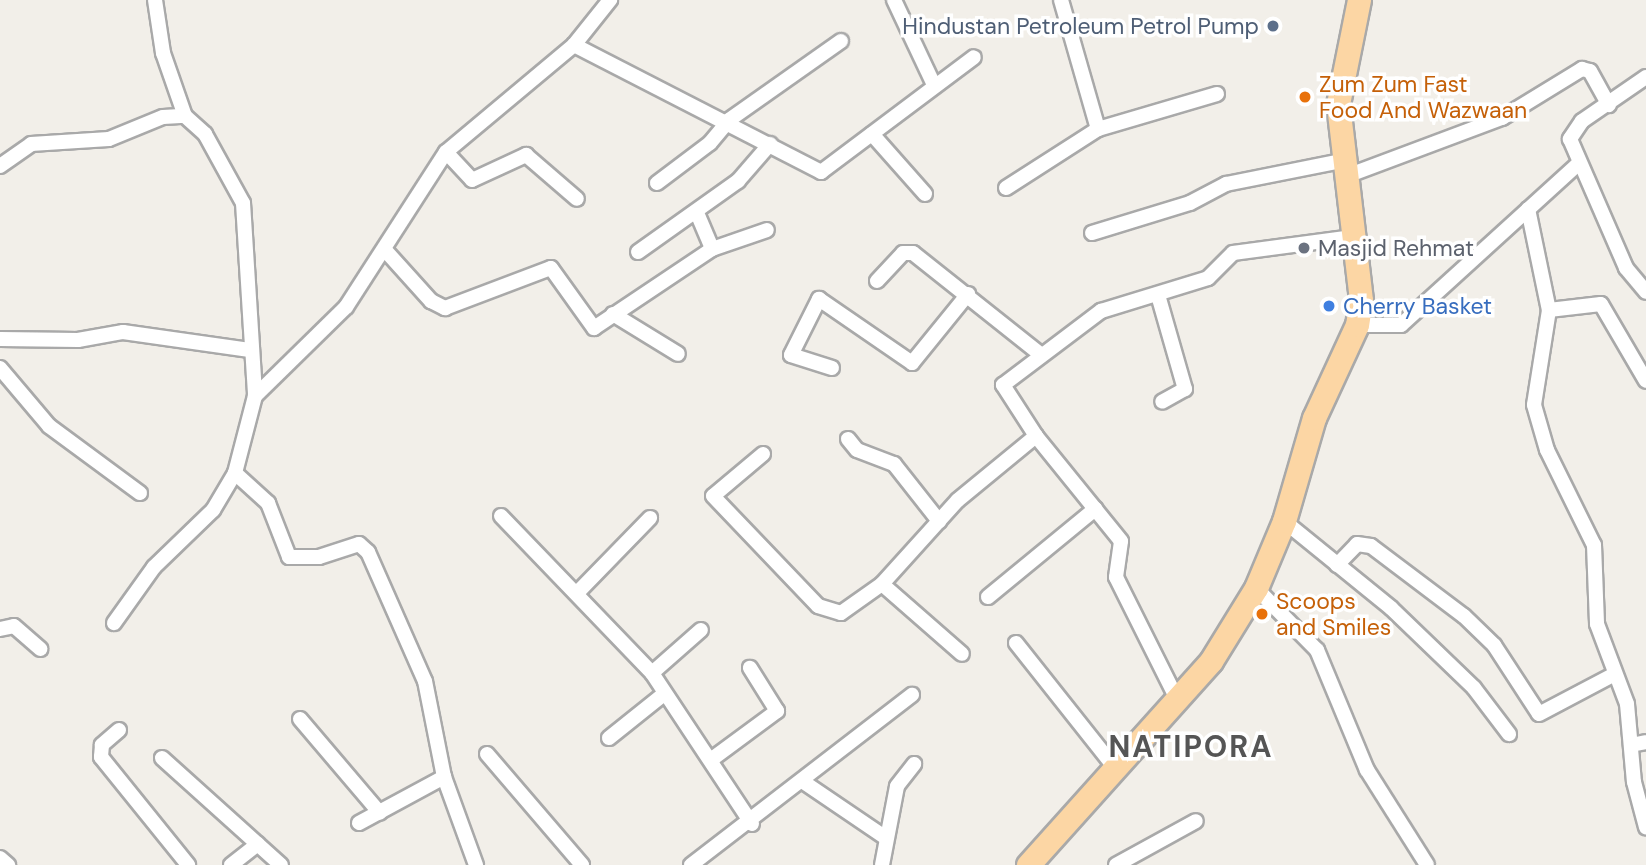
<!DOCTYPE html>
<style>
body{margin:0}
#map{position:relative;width:1646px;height:865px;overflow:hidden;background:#f2efe9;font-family:"DM Sans",sans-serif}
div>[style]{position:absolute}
.roads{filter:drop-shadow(2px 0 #a9a9a9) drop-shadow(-2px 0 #a9a9a9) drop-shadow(0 2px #a9a9a9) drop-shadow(0 -2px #a9a9a9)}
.street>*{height:14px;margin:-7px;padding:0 7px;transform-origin:7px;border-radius:7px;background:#fff}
.primary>*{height:23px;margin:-11.5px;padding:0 11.5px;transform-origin:11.5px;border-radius:11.5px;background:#fcd6a4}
.dots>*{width:19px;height:19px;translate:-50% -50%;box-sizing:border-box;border:4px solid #fff;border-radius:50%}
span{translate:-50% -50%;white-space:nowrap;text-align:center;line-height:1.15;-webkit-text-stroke:7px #fff;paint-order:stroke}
.service-label{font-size:23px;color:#4e5e75}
.right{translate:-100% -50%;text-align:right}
.food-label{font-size:23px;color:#c56008}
.left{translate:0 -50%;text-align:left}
.worship-label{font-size:23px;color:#5b616d}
.shop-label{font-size:23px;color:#366cbe}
.district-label{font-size:30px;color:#555;font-weight:700;letter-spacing:2px}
</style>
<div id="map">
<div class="roads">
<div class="street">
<div style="left:155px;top:0;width:54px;rotate:81.4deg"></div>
<div style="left:163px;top:53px;width:67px;rotate:70.8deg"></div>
<div style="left:894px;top:0;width:94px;rotate:64.8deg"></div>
<div style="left:574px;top:45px;width:278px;rotate:27.2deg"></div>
<div style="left:821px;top:172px;width:191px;rotate:-36.9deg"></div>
<div style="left:1646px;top:77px;width:78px;rotate:145.5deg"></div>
<div style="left:1582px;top:121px;width:22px;rotate:124deg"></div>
<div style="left:1570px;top:139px;width:141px;rotate:66.5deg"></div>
<div style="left:1626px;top:268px;width:31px;rotate:50deg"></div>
<div style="left:1098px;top:129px;width:124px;rotate:-16.4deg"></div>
<div style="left:872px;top:134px;width:80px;rotate:48.5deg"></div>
<div style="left:446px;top:152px;width:38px;rotate:47deg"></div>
<div style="left:472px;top:180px;width:60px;rotate:-24.8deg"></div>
<div style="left:526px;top:155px;width:67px;rotate:40.8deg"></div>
<div style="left:0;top:166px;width:38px;rotate:-35deg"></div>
<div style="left:31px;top:144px;width:78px;rotate:-3.7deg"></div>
<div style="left:109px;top:139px;width:58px;rotate:-22.2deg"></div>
<div style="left:163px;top:117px;width:22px;rotate:-3deg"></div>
<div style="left:185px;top:116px;width:27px;rotate:42deg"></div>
<div style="left:205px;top:134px;width:79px;rotate:61.2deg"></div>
<div style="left:243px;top:203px;width:193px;rotate:86.4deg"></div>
<div style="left:255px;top:396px;width:80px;rotate:104.6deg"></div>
<div style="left:235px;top:473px;width:43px;rotate:120.7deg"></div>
<div style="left:213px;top:510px;width:82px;rotate:136deg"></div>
<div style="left:154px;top:567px;width:69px;rotate:125.5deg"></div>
<div style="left:1344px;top:177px;width:169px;rotate:-20.5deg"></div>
<div style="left:1502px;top:118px;width:94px;rotate:-31.5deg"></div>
<div style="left:1582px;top:69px;width:8px;rotate:14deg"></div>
<div style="left:1590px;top:71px;width:39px;rotate:61deg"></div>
<div style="left:657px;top:183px;width:66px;rotate:-37deg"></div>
<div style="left:710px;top:143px;width:30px;rotate:-50deg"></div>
<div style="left:729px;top:120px;width:137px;rotate:-35.2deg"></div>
<div style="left:1006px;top:188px;width:109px;rotate:-32.7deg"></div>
<div style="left:1098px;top:129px;width:134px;rotate:-106deg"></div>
<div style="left:1528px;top:209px;width:103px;rotate:78.3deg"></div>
<div style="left:1549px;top:310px;width:96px;rotate:99deg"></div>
<div style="left:1534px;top:405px;width:47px;rotate:73.9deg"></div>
<div style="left:1547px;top:450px;width:106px;rotate:63.7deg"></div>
<div style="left:1594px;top:545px;width:79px;rotate:87.8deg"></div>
<div style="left:1597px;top:624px;width:85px;rotate:69.4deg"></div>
<div style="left:1627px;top:704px;width:78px;rotate:84.9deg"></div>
<div style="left:1634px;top:782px;width:47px;rotate:75.1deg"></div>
<div style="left:697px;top:213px;width:39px;rotate:67deg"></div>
<div style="left:1092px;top:233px;width:102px;rotate:-17deg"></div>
<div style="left:1190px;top:203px;width:41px;rotate:-27.8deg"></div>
<div style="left:1226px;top:184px;width:117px;rotate:-11.3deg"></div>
<div style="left:385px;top:250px;width:69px;rotate:48deg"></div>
<div style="left:431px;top:301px;width:16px;rotate:27deg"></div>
<div style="left:445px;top:308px;width:113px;rotate:-20.7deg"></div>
<div style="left:551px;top:268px;width:74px;rotate:54.4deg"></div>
<div style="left:594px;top:328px;width:142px;rotate:-33.8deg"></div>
<div style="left:712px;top:249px;width:58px;rotate:-19.1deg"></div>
<div style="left:638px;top:252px;width:123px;rotate:-35.4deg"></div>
<div style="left:738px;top:181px;width:49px;rotate:-49.1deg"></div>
<div style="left:877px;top:281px;width:38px;rotate:-47deg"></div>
<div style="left:903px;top:253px;width:10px"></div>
<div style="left:913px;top:253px;width:162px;rotate:38.5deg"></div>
<div style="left:1158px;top:295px;width:98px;rotate:74deg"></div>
<div style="left:1185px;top:389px;width:26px;rotate:151deg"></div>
<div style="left:1549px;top:310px;width:52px;rotate:-6.6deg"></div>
<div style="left:1601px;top:304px;width:89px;rotate:59.7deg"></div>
<div style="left:613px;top:314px;width:76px;rotate:31.6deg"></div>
<div style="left:1357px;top:325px;width:44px"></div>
<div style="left:1401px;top:325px;width:241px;rotate:-42.3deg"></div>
<div style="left:0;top:339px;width:78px;rotate:0.7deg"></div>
<div style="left:78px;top:340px;width:46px;rotate:-10.1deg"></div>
<div style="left:123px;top:332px;width:128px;rotate:8.1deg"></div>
<div style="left:0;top:368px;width:76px;rotate:49.8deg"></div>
<div style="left:49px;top:426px;width:113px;rotate:36.4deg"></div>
<div style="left:832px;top:368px;width:43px;rotate:-162.4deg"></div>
<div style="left:791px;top:355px;width:63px;rotate:-63.4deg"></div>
<div style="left:819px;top:299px;width:113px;rotate:34.5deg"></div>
<div style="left:912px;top:363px;width:89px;rotate:-50.9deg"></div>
<div style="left:255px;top:396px;width:127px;rotate:-44.4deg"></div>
<div style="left:346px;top:307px;width:184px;rotate:-57.2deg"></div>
<div style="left:446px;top:152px;width:167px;rotate:-39.9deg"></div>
<div style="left:574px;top:45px;width:58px;rotate:-51.3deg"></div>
<div style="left:848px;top:439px;width:14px;rotate:51deg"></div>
<div style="left:857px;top:450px;width:40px;rotate:21deg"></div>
<div style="left:894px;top:464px;width:73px;rotate:51.7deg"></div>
<div style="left:763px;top:454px;width:65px;rotate:140deg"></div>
<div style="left:713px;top:496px;width:152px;rotate:46.3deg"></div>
<div style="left:818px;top:606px;width:24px;rotate:17deg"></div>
<div style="left:841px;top:613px;width:50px;rotate:-35.3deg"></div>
<div style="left:882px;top:584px;width:113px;rotate:-47.9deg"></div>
<div style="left:958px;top:500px;width:101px;rotate:-39.4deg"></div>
<div style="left:235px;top:473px;width:45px;rotate:42.3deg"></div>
<div style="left:268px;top:503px;width:58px;rotate:68.7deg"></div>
<div style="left:289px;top:557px;width:30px"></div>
<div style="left:319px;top:557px;width:42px;rotate:-18deg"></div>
<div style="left:359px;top:544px;width:12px;rotate:42deg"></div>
<div style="left:368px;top:552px;width:141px;rotate:66.2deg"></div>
<div style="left:425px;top:681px;width:98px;rotate:78.8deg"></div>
<div style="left:444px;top:777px;width:94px;rotate:70deg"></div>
<div style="left:501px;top:516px;width:218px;rotate:46.1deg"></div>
<div style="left:652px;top:673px;width:181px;rotate:56.5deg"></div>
<div style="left:1284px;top:521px;width:138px;rotate:39.1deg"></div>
<div style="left:1391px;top:608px;width:115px;rotate:43.9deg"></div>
<div style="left:1474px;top:688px;width:58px;rotate:52.7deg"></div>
<div style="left:1337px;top:565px;width:29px;rotate:-46deg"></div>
<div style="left:1357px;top:544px;width:14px;rotate:8deg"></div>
<div style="left:1371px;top:546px;width:116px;rotate:37deg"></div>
<div style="left:1464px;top:616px;width:42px;rotate:44deg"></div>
<div style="left:1494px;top:645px;width:82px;rotate:56.9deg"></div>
<div style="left:1539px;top:714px;width:86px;rotate:-27.8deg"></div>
<div style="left:882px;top:584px;width:106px;rotate:41.2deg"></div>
<div style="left:1256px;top:588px;width:87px;rotate:45.5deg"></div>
<div style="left:1317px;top:650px;width:130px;rotate:67.4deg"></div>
<div style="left:1367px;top:770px;width:112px;rotate:57.7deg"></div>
<div style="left:579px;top:591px;width:102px;rotate:-45.8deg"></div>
<div style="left:988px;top:597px;width:139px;rotate:-39.4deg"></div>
<div style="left:0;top:629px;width:14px;rotate:-12deg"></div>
<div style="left:14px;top:626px;width:35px;rotate:41deg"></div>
<div style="left:1016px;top:643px;width:161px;rotate:51.6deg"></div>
<div style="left:652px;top:673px;width:65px;rotate:-41.3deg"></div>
<div style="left:1176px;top:697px;width:134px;rotate:-116.6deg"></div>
<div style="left:1116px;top:577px;width:36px;rotate:-82deg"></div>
<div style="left:1121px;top:541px;width:135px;rotate:-129deg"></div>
<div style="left:1036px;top:436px;width:61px;rotate:-122.9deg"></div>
<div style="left:1003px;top:385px;width:123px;rotate:-37.1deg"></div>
<div style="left:1101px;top:311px;width:112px;rotate:-17.1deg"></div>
<div style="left:1208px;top:278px;width:35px;rotate:-45deg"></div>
<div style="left:1233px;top:253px;width:121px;rotate:-7.6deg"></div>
<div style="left:300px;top:719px;width:123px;rotate:49.6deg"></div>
<div style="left:119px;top:730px;width:23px;rotate:139deg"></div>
<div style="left:102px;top:745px;width:12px;rotate:95deg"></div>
<div style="left:101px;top:757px;width:139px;rotate:51.1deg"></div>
<div style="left:609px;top:738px;width:70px;rotate:-38.7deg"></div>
<div style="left:1631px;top:745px;width:15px;rotate:-11deg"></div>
<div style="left:487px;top:754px;width:146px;rotate:49.4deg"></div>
<div style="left:162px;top:758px;width:160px;rotate:42deg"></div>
<div style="left:712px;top:759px;width:81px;rotate:-36.4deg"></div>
<div style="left:777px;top:711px;width:51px;rotate:-122.1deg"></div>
<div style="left:805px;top:783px;width:98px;rotate:34.2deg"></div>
<div style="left:359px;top:823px;width:97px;rotate:-28.4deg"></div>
<div style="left:0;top:858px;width:11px;rotate:41deg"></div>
<div style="left:231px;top:865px;width:34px;rotate:-38deg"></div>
<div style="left:691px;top:865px;width:279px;rotate:-37.6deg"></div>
<div style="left:882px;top:865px;width:80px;rotate:-79.2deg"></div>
<div style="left:897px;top:786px;width:28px;rotate:-52deg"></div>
<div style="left:1116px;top:865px;width:91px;rotate:-28.8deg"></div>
</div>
<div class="primary">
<div style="left:1028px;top:865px;width:274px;rotate:-48.1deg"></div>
<div style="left:1211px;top:661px;width:86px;rotate:-58.3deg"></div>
<div style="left:1256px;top:588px;width:73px;rotate:-67.3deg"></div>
<div style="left:1284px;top:521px;width:107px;rotate:-73.8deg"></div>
<div style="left:1314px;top:418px;width:102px;rotate:-65.2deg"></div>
<div style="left:1357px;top:325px;width:25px;rotate:-81deg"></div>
<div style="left:1361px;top:300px;width:197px;rotate:-96.7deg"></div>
<div style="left:1338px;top:104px;width:106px;rotate:-78.6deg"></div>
</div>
</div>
<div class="dots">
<div style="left:1273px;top:26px;background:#5c6f8a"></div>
<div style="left:1305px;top:97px;background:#e8710a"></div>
<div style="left:1304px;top:248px;background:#6b7280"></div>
<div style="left:1329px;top:306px;background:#3f7fe0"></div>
<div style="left:1262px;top:614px;background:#e8710a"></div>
</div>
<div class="service-label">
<span class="right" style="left:1259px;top:26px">Hindustan Petroleum Petrol Pump</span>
</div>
<div class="food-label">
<span class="left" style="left:1319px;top:97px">Zum Zum Fast<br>Food And Wazwaan</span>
<span class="left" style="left:1276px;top:614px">Scoops<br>and Smiles</span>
</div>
<div class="worship-label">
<span class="left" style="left:1318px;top:248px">Masjid Rehmat</span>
</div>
<div class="shop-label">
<span class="left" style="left:1343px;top:306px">Cherry Basket</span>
</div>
<div class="district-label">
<span style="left:1191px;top:747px">NATIPORA</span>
</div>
</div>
